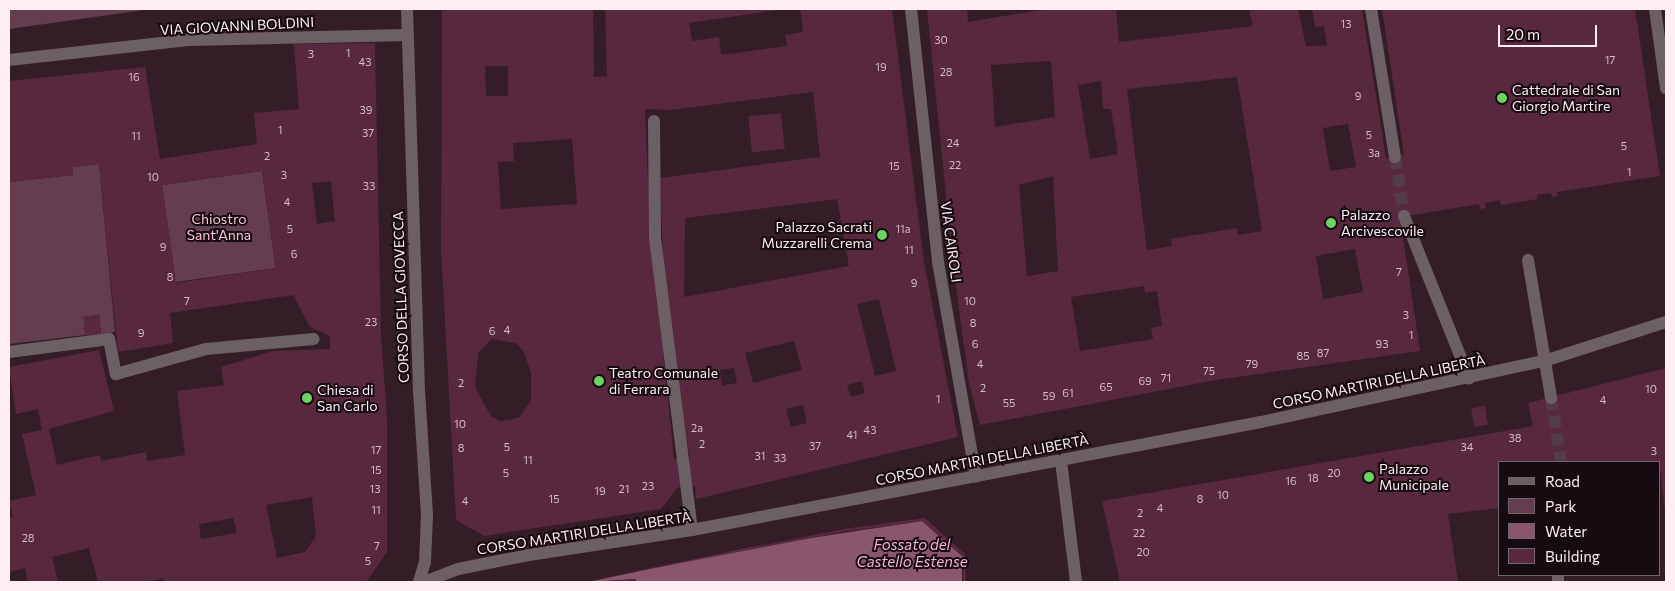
<!DOCTYPE html>
<meta charset="utf-8">
<style>
body{margin:0}
#map{position:relative;width:1675px;height:591px;overflow:hidden;background:#351d28;font-family:Commissioner,sans-serif}
div>[style]{position:absolute}
.green>*{inset:0;background:#643e4f;transform-origin:0 0}
.water>*{inset:0;background:#8a566d}
.building>*{inset:0;background:#57283e;transform-origin:0 0}
.pedestrian-tunnel>*{height:12px;margin-top:-6px;transform-origin:0;background:repeating-linear-gradient(90deg,#533c46 0 12px,transparent 0 18px)}
.minor-tunnel>*{height:12px;margin-top:-6px;transform-origin:0;background:repeating-linear-gradient(90deg,#533c46 0 12px,transparent 0 18px)}
.service>*{height:12px;margin:-6px;padding:0 6px;transform-origin:6px;border-radius:6px;background:#6d6065}
.pedestrian>*{height:12px;margin:-6px;padding:0 6px;transform-origin:6px;border-radius:6px;background:#6d6065}
.minor>*{height:12px;margin:-6px;padding:0 6px;transform-origin:6px;border-radius:6px;background:#6d6065}
.tertiary>*{height:12px;margin:-6px;padding:0 6px;transform-origin:6px;border-radius:6px;background:#6d6065}
.dots>*{width:14px;height:14px;translate:-50% -50%;box-sizing:border-box;border:2px solid #160b10;border-radius:50%}
span{translate:-50% -50%;white-space:nowrap;text-align:center;line-height:1.15;-webkit-text-stroke:4px #160b10;paint-order:stroke}
.number-label{font-size:11px;color:#d4bcc6}
.number-label span{-webkit-text-stroke-width:0}
.street-label{font-size:14px;color:#feedf3}
.poi-label{font-size:14px;color:#feedf3}
.left{translate:0 -50%;text-align:left}
.right{translate:-100% -50%;text-align:right}
.park-label{font-size:14px;color:#f7c4d9}
.water-label{font-size:15px;color:#f7b4d0;font-style:italic}
.frame{position:absolute;inset:0;border:10px solid #feedf3;pointer-events:none}
.legend{position:absolute;left:1498px;top:461px;width:162px;height:115px;box-sizing:border-box;background:#160b10;border:1px solid #73656b;margin:0;padding:6px 9px;list-style:none;font-size:15px;color:#feedf3}
.legend li{display:flex;align-items:center;gap:10px;height:25px}
.legend b{width:25px;border:1px solid #73656b}
.scale{position:absolute;left:1498px;top:25px;width:99px;height:22px;box-sizing:border-box;border:2px solid #feedf3;border-top:0;padding-left:6px;font-size:15px;line-height:18px;white-space:nowrap;color:#feedf3;-webkit-text-stroke:4px #160b10;paint-order:stroke}
</style>
<div id="map">
<div class="green">
<div style="clip-path:polygon(9px 9px,151px 9px,9px 29px)"></div>
<div style="clip-path:polygon(99px 164px,115px 332px,101px 334px,99px 315px,84px 317px,85px 335px,9px 344px,9px 182px,73px 175px,72px 167px)"></div>
<div style="left:262px;top:171px;width:98px;height:101px;rotate:82deg"></div>
</div>
<div class="water">
<div style="clip-path:polygon(922px 521px,962px 556px,962px 582px,636px 582px,636px 579px,588px 582px,753px 547px)"></div>
</div>
<div class="building">
<div style="clip-path:polygon(evenodd,442px 9px,593px 9px,594px 77px,607px 76px,605px 9px,784px 9px,689px 23px,692px 41px,719px 37px,721px 55px,787px 46px,785px 35px,803px 32px,800px 9px,892px 9px,924px 262px,958px 437px,696px 499px,695px 486px,677px 488px,661px 509px,484px 536px,456px 520px,441px 250px,442px 9px,485px 66px,508px 66px,508px 96px,486px 96px,485px 66px,442px 9px,813px 92px,820px 157px,660px 178px,663px 253px,651px 183px,648px 182px,645px 109px,670px 110px,813px 92px,442px 9px,572px 139px,577px 204px,501px 209px,498px 162px,514px 161px,513px 143px,572px 139px,442px 9px,837px 199px,849px 266px,684px 297px,685px 218px,837px 199px,442px 9px,879px 299px,896px 371px,875px 376px,857px 304px,879px 299px,442px 9px,492px 339px,516px 343px,524px 352px,531px 373px,531px 400px,520px 417px,510px 420px,500px 421px,491px 416px,475px 387px,478px 353px,492px 339px,442px 9px,794px 341px,802px 370px,753px 383px,745px 353px,794px 341px,442px 9px,670px 350px,690px 457px,674px 459px,663px 351px,670px 350px,442px 9px,734px 368px,737px 383px,722px 386px,720px 370px,734px 368px,442px 9px,862px 381px,865px 393px,851px 397px,847px 385px,862px 381px,442px 9px,803px 405px,807px 423px,791px 427px,786px 409px,803px 405px)"></div>
<div style="clip-path:polygon(evenodd,927px 9px,967px 9px,968px 22px,1047px 9px,1116px 9px,1119px 42px,1253px 26px,1249px 9px,1298px 9px,1306px 46px,1319px 46px,1327px 45px,1324px 26px,1315px 27px,1312px 9px,1362px 9px,1386px 158px,1404px 155px,1382px 9px,1635px 9px,1660px 176px,1557px 192px,1558px 196px,1552px 197px,1551px 193px,1537px 195px,1537px 199px,1501px 205px,1500px 200px,1485px 203px,1486px 208px,1480px 209px,1479px 204px,1400px 217px,1420px 351px,1216px 380px,980px 425px,969px 383px,953px 264px,927px 9px,1051px 61px,1055px 117px,995px 127px,991px 65px,1051px 61px,927px 9px,1237px 77px,1262px 231px,1238px 235px,1237px 228px,1171px 239px,1172px 246px,1147px 250px,1127px 89px,1237px 77px,927px 9px,1101px 81px,1103px 109px,1111px 109px,1118px 154px,1090px 159px,1078px 85px,1101px 81px,927px 9px,1348px 124px,1356px 167px,1330px 171px,1323px 128px,1348px 124px,927px 9px,1053px 176px,1058px 271px,1027px 276px,1019px 185px,1053px 176px,927px 9px,1355px 249px,1363px 292px,1323px 299px,1316px 256px,1355px 249px,927px 9px,1144px 286px,1145px 293px,1157px 291px,1162px 326px,1151px 328px,1153px 339px,1080px 351px,1071px 297px,1144px 286px)"></div>
<div style="clip-path:polygon(evenodd,375px 43px,381px 334px,387px 420px,387px 552px,366px 582px,164px 582px,163px 578px,146px 582px,98px 582px,89px 548px,52px 557px,58px 582px,28px 582px,25px 568px,9px 572px,9px 518px,13px 517px,9px 501px,36px 495px,22px 434px,42px 430px,38px 409px,16px 414px,9px 367px,99px 350px,114px 411px,49px 429px,57px 465px,100px 455px,101px 461px,146px 452px,147px 461px,185px 455px,177px 391px,224px 385px,221px 367px,273px 351px,330px 349px,330px 336px,310px 327px,293px 295px,170px 313px,173px 343px,118px 352px,99px 164px,72px 167px,73px 175px,9px 182px,9px 81px,145px 67px,160px 159px,257px 144px,254px 113px,299px 109px,294px 44px,375px 43px,262px 171px,276px 268px,176px 283px,162px 185px,262px 171px,375px 43px,331px 181px,335px 221px,317px 224px,312px 183px,331px 181px,375px 43px,312px 497px,316px 536px,305px 552px,277px 558px,266px 505px,312px 497px,375px 43px,233px 518px,237px 533px,201px 539px,199px 524px,233px 518px)"></div>
<div style="left:781px;top:113px;width:36px;height:33px;rotate:84deg"></div>
<div style="left:99px;top:315px;width:19px;height:16px;rotate:84deg"></div>
<div style="clip-path:polygon(1666px 368px,1666px 519px,1659px 462px,1499px 462px,1499px 508px,1448px 514px,1458px 582px,1120px 582px,1102px 501px,1533px 426px,1528px 403px)"></div>
<div style="left:1485px;top:406px;width:19px;height:14px;rotate:81deg"></div>
<div style="clip-path:polygon(925px 518px,965px 554px,966px 582px,963px 582px,962px 556px,922px 521px,842px 532px,582px 582px,843px 529px)"></div>
<div style="clip-path:polygon(636px 579px,636px 582px,609px 582px,609px 581px)"></div>
</div>
<div class="pedestrian-tunnel">
<div style="left:1551px;top:398px;width:65px;rotate:81.1deg"></div>
</div>
<div class="minor-tunnel">
<div style="left:1395px;top:157px;width:60px;rotate:81.3deg"></div>
</div>
<div class="service">
<div style="left:109px;top:339px;width:36px;rotate:79deg"></div>
<div style="left:116px;top:374px;width:93px;rotate:-15.5deg"></div>
<div style="left:206px;top:349px;width:108px;rotate:-5.3deg"></div>
</div>
<div class="pedestrian">
<div style="left:1655px;top:9px;width:80px;rotate:82.1deg"></div>
<div style="left:654px;top:121px;width:117px;rotate:89.5deg"></div>
<div style="left:655px;top:238px;width:294px;rotate:82.8deg"></div>
<div style="left:1528px;top:260px;width:140px;rotate:80.5deg"></div>
<div style="left:1061px;top:461px;width:122px;rotate:82.9deg"></div>
<div style="left:1558px;top:582px;width:7px;rotate:-90deg"></div>
</div>
<div class="minor">
<div style="left:911px;top:9px;width:254px;rotate:83.9deg"></div>
<div style="left:938px;top:262px;width:218px;rotate:80deg"></div>
<div style="left:1371px;top:9px;width:150px;rotate:80.8deg"></div>
<div style="left:9px;top:60px;width:180px;rotate:-6.4deg"></div>
<div style="left:188px;top:40px;width:219px;rotate:-1.3deg"></div>
<div style="left:1404px;top:216px;width:175px;rotate:68.1deg"></div>
<div style="left:9px;top:352px;width:101px;rotate:-7.4deg"></div>
<div style="left:424px;top:582px;width:36px;rotate:-21deg"></div>
<div style="left:458px;top:569px;width:72px;rotate:-11.2deg"></div>
<div style="left:529px;top:555px;width:165px;rotate:-8.7deg"></div>
<div style="left:692px;top:530px;width:579px;rotate:-10.75deg"></div>
<div style="left:1261px;top:422px;width:289px;rotate:-12.2deg"></div>
<div style="left:1544px;top:361px;width:128px;rotate:-17.7deg"></div>
</div>
<div class="tertiary">
<div style="left:407px;top:9px;width:382px;rotate:88.2deg"></div>
<div style="left:419px;top:391px;width:125px;rotate:86.3deg"></div>
<div style="left:427px;top:516px;width:46px;rotate:92.5deg"></div>
<div style="left:425px;top:562px;width:21px;rotate:107deg"></div>
</div>
<div class="dots">
<div style="left:1502px;top:98px;background:#6cd362"></div>
<div style="left:1331px;top:223px;background:#6cd362"></div>
<div style="left:882px;top:235px;background:#6cd362"></div>
<div style="left:599px;top:381px;background:#6cd362"></div>
<div style="left:307px;top:398px;background:#6cd362"></div>
<div style="left:1369px;top:477px;background:#6cd362"></div>
</div>
<div class="number-label">
<span style="left:1346px;top:24px">13</span>
<span style="left:941px;top:40px">30</span>
<span style="left:348px;top:53px">1</span>
<span style="left:311px;top:54px">3</span>
<span style="left:1610px;top:60px">17</span>
<span style="left:365px;top:62px">43</span>
<span style="left:881px;top:67px">19</span>
<span style="left:946px;top:72px">28</span>
<span style="left:134px;top:77px">16</span>
<span style="left:1358px;top:96px">9</span>
<span style="left:366px;top:110px">39</span>
<span style="left:280px;top:130px">1</span>
<span style="left:368px;top:133px">37</span>
<span style="left:1369px;top:135px">5</span>
<span style="left:136px;top:136px">11</span>
<span style="left:953px;top:143px">24</span>
<span style="left:1624px;top:146px">5</span>
<span style="left:1374px;top:153px">3a</span>
<span style="left:267px;top:156px">2</span>
<span style="left:955px;top:165px">22</span>
<span style="left:894px;top:166px">15</span>
<span style="left:1629px;top:172px">1</span>
<span style="left:284px;top:175px">3</span>
<span style="left:153px;top:177px">10</span>
<span style="left:369px;top:186px">33</span>
<span style="left:287px;top:202px">4</span>
<span style="left:290px;top:229px">5</span>
<span style="left:903px;top:229px">11a</span>
<span style="left:163px;top:247px">9</span>
<span style="left:909px;top:250px">11</span>
<span style="left:294px;top:254px">6</span>
<span style="left:1399px;top:272px">7</span>
<span style="left:170px;top:277px">8</span>
<span style="left:914px;top:283px">9</span>
<span style="left:187px;top:301px">7</span>
<span style="left:970px;top:301px">10</span>
<span style="left:1406px;top:315px">3</span>
<span style="left:371px;top:322px">23</span>
<span style="left:973px;top:323px">8</span>
<span style="left:507px;top:330px">4</span>
<span style="left:492px;top:331px">6</span>
<span style="left:141px;top:333px">9</span>
<span style="left:1411px;top:335px">1</span>
<span style="left:975px;top:344px">6</span>
<span style="left:1382px;top:344px">93</span>
<span style="left:1323px;top:353px">87</span>
<span style="left:1303px;top:356px">85</span>
<span style="left:980px;top:364px">4</span>
<span style="left:1252px;top:364px">79</span>
<span style="left:1209px;top:371px">75</span>
<span style="left:1166px;top:378px">71</span>
<span style="left:1145px;top:381px">69</span>
<span style="left:461px;top:383px">2</span>
<span style="left:1106px;top:387px">65</span>
<span style="left:983px;top:388px">2</span>
<span style="left:1651px;top:389px">10</span>
<span style="left:1068px;top:393px">61</span>
<span style="left:1049px;top:396px">59</span>
<span style="left:938px;top:399px">1</span>
<span style="left:1603px;top:400px">4</span>
<span style="left:1009px;top:403px">55</span>
<span style="left:460px;top:424px">10</span>
<span style="left:697px;top:428px">2a</span>
<span style="left:870px;top:430px">43</span>
<span style="left:852px;top:435px">41</span>
<span style="left:1515px;top:438px">38</span>
<span style="left:702px;top:444px">2</span>
<span style="left:815px;top:446px">37</span>
<span style="left:507px;top:447px">5</span>
<span style="left:1467px;top:447px">34</span>
<span style="left:461px;top:448px">8</span>
<span style="left:376px;top:450px">17</span>
<span style="left:1654px;top:451px">3</span>
<span style="left:760px;top:456px">31</span>
<span style="left:780px;top:458px">33</span>
<span style="left:528px;top:460px">11</span>
<span style="left:376px;top:470px">15</span>
<span style="left:506px;top:473px">5</span>
<span style="left:1334px;top:473px">20</span>
<span style="left:1313px;top:478px">18</span>
<span style="left:1291px;top:481px">16</span>
<span style="left:648px;top:486px">23</span>
<span style="left:375px;top:489px">13</span>
<span style="left:624px;top:489px">21</span>
<span style="left:600px;top:491px">19</span>
<span style="left:1223px;top:495px">10</span>
<span style="left:554px;top:499px">15</span>
<span style="left:1200px;top:499px">8</span>
<span style="left:465px;top:501px">4</span>
<span style="left:1160px;top:508px">4</span>
<span style="left:376px;top:510px">11</span>
<span style="left:1140px;top:513px">2</span>
<span style="left:1139px;top:533px">22</span>
<span style="left:28px;top:538px">28</span>
<span style="left:377px;top:546px">7</span>
<span style="left:1143px;top:552px">20</span>
<span style="left:368px;top:561px">5</span>
</div>
<div class="street-label">
<span style="left:237px;top:26px;rotate:-3deg">VIA GIOVANNI BOLDINI</span>
<span style="left:951px;top:242px;rotate:82deg">VIA CAIROLI</span>
<span style="left:401px;top:297px;rotate:-92deg">CORSO DELLA GIOVECCA</span>
<span style="left:1379px;top:382px;rotate:-12deg">CORSO MARTIRI DELLA LIBERTÀ</span>
<span style="left:982px;top:460px;rotate:-11deg">CORSO MARTIRI DELLA LIBERTÀ</span>
<span style="left:584px;top:533px;rotate:-9deg">CORSO MARTIRI DELLA LIBERTÀ</span>
</div>
<div class="poi-label">
<span class="left" style="left:1512px;top:98px">Cattedrale di San<br>Giorgio Martire</span>
<span class="left" style="left:1341px;top:223px">Palazzo<br>Arcivescovile</span>
<span class="right" style="left:872px;top:235px">Palazzo Sacrati<br>Muzzarelli Crema</span>
<span class="left" style="left:609px;top:381px">Teatro Comunale<br>di Ferrara</span>
<span class="left" style="left:317px;top:398px">Chiesa di<br>San Carlo</span>
<span class="left" style="left:1379px;top:477px">Palazzo<br>Municipale</span>
</div>
<div class="park-label">
<span style="left:219px;top:227px">Chiostro<br>Sant'Anna</span>
</div>
<div class="water-label">
<span style="left:912px;top:553px">Fossato del<br>Castello Estense</span>
</div>
<div class="frame"></div>
<ul class="legend">
<li><b style="height:6px;background:#6d6065"></b>Road</li>
<li><b style="height:14px;background:#643e4f"></b>Park</li>
<li><b style="height:14px;background:#8a566d"></b>Water</li>
<li><b style="height:14px;background:#57283e"></b>Building</li>
</ul>
<div class="scale">20 m</div>
</div>
